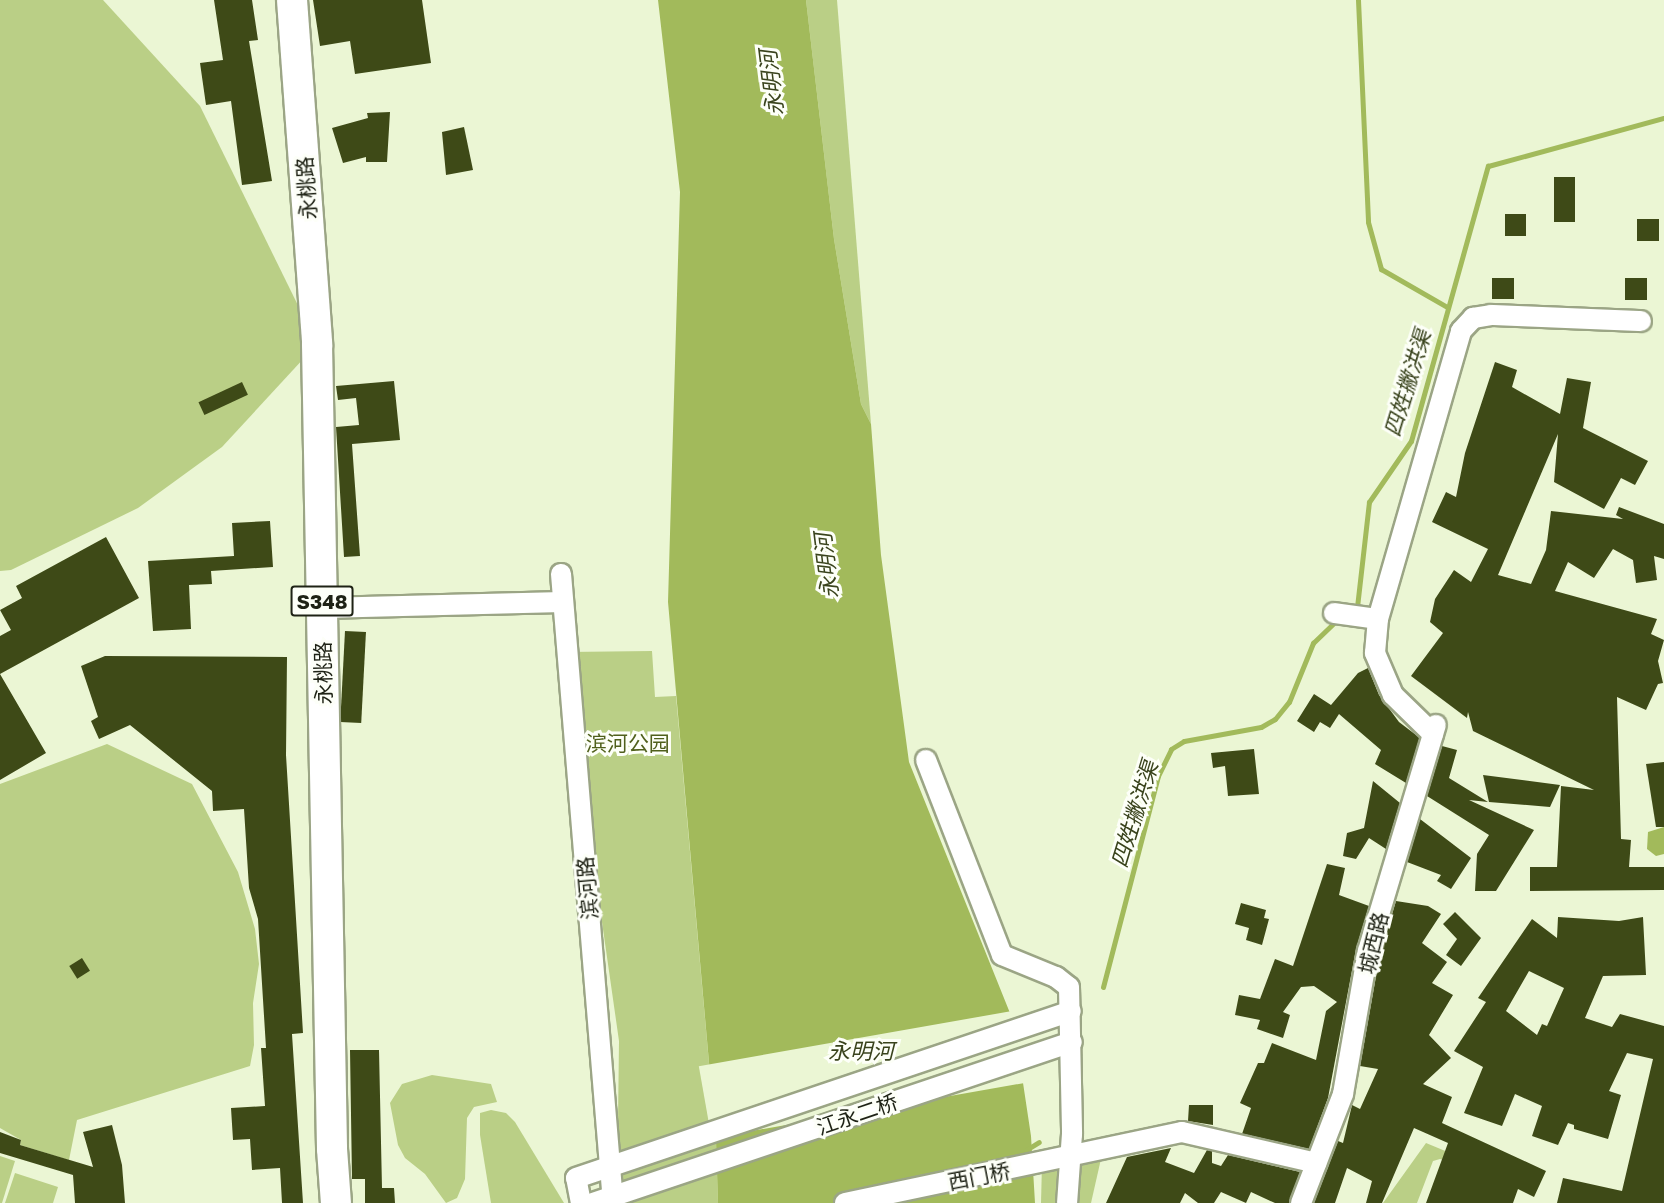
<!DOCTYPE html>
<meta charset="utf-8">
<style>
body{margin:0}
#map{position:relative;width:1664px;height:1203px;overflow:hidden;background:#ebf6d4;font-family:"Golos Text","Noto Sans SC",sans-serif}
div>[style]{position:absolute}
.green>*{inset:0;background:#bacf86}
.water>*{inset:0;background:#a2ba5b}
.pier>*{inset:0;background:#ebf6d4;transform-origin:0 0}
.stream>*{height:5px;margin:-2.5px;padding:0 2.5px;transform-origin:2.5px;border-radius:2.5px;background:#a2ba5b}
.building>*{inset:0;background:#3e4a17;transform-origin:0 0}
.roads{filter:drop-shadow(2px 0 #9ba585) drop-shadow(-2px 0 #9ba585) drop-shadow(0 2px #9ba585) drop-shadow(0 -2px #9ba585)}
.minor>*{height:20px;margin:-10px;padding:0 10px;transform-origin:10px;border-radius:10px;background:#fff}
.primary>*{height:30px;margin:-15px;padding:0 15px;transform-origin:15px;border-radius:15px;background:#fff}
span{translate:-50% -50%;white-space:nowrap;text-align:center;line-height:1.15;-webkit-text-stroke:6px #fdfff8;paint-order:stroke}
.shield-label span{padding:2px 4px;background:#fdfff8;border:2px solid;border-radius:4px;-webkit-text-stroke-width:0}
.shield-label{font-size:20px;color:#1e2215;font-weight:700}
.street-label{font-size:21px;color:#1e2215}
.park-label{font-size:21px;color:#50601c}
.water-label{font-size:22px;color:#39431c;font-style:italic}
</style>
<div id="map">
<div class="green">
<div style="clip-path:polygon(0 0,103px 0,200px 106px,317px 344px,222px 447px,138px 508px,11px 570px,0 571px)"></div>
<div style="clip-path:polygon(806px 0,837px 0,871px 424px,861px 404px,834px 239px)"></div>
<div style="clip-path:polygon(652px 651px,655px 697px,676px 696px,716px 1141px,718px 1203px,617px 1203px,619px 1041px,573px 719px,567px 652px)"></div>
<div style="clip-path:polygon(107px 744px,192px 784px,238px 872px,255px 929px,259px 964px,253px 1003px,254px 1045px,250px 1066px,77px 1120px,69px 1160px,20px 1145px,21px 1140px,0 1128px,0 784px)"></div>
<div style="clip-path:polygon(432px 1075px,491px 1084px,497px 1102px,474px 1107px,467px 1118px,465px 1179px,457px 1198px,446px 1203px,425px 1174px,405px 1158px,398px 1145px,390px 1103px,402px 1084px)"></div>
<div style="clip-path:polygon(491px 1110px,506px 1113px,515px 1122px,564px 1203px,491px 1203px,480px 1135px,480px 1113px)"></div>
<div style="clip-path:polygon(1426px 1143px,1455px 1155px,1461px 1165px,1440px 1159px,1433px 1161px,1417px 1203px,1383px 1203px)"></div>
<div style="clip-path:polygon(1103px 1150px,1091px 1203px,1041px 1203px,1042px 1164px)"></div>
<div style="clip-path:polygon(0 1156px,15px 1161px,2px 1203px,0 1203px)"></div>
<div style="clip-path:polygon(15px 1173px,58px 1187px,53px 1203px,5px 1203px)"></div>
</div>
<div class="water">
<div style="clip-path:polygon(658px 0,806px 0,834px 239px,861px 404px,871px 424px,881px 555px,909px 762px,1014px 1023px,1031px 1136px,1035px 1203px,718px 1203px,716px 1141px,668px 602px,680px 192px)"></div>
<div style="clip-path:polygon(1664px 827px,1664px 854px,1656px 856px,1647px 849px,1648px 832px)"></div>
</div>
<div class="pier">
<div style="left:1012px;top:1011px;width:73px;height:318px;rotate:80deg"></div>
</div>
<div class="stream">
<div style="left:1358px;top:0;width:222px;rotate:87.4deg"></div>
<div style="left:1368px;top:222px;width:49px;rotate:74.5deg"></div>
<div style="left:1381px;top:269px;width:76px;rotate:29.9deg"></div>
<div style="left:1353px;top:609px;width:4px;rotate:-27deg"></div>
<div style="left:1357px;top:607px;width:106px;rotate:-83.5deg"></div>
<div style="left:1369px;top:502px;width:74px;rotate:-55.5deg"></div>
<div style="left:1411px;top:441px;width:286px;rotate:-74.4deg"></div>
<div style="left:1488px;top:166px;width:182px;rotate:-15.3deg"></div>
<div style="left:1103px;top:987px;width:218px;rotate:-75.4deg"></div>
<div style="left:1158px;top:776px;width:30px;rotate:-64deg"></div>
<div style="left:1171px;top:749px;width:15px;rotate:-32deg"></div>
<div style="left:1184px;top:741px;width:78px;rotate:-10.3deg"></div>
<div style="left:1261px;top:727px;width:16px;rotate:-30deg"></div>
<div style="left:1275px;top:719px;width:22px;rotate:-51deg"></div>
<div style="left:1289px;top:702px;width:64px;rotate:-67.9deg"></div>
<div style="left:1313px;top:643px;width:35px;rotate:-44deg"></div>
<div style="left:1026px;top:1150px;width:15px;rotate:-32deg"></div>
</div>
<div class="building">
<div style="clip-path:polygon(214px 0,252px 0,258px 40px,249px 41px,272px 181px,242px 185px,231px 101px,206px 105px,200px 63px,223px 60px)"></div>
<div style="clip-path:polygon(313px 0,422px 0,431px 63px,355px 74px,350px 41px,320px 46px)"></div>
<div style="clip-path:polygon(390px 112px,387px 162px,366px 162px,366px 157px,343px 163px,332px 128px,368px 118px,367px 113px)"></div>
<div style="clip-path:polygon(464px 127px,473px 170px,446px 175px,442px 132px)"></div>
<div style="left:1554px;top:177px;width:21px;height:45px"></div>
<div style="left:1505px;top:214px;width:21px;height:22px"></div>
<div style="left:1637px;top:219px;width:22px;height:22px"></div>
<div style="left:1492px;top:278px;width:22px;height:21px"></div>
<div style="left:1625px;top:278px;width:22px;height:22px"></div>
<div style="clip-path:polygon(1495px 362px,1517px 370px,1512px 387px,1560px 414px,1567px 378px,1591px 382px,1583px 428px,1648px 461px,1635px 485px,1621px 478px,1604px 509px,1554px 482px,1558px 434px,1498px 575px,1531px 584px,1546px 550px,1551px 511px,1623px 519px,1616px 515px,1619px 507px,1664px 524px,1664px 559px,1654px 556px,1657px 580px,1636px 583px,1633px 560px,1613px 549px,1594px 578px,1568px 562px,1555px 591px,1657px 619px,1651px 634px,1664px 640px,1658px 661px,1663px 683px,1658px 684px,1646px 710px,1617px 697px,1621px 839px,1631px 840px,1629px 867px,1664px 867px,1664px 890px,1530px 891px,1530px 867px,1557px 867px,1561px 786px,1594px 790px,1473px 731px,1468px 712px,1467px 718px,1411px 676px,1443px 633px,1430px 622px,1435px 599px,1454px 570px,1471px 582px,1488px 549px,1432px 522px,1446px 492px,1456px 497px,1465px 453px)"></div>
<div style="clip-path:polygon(394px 381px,400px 440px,352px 444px,360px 556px,344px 557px,336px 427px,359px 425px,356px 398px,338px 400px,336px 386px)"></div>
<div style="left:242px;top:382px;width:14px;height:48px;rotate:65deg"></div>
<div style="clip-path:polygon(270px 521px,273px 567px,211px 571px,212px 584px,189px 585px,191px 629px,153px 631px,148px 561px,234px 556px,232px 523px)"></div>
<div style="clip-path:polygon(106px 537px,139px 598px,0 674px,46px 753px,0 780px,0 636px,11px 630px,0 610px,22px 598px,16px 586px)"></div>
<div style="left:345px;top:631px;width:21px;height:91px;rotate:3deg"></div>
<div style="clip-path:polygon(105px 656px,287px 657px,286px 755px,303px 1033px,292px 1034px,303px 1203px,282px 1203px,280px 1168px,252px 1170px,250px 1139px,233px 1140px,231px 1108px,265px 1106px,261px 1048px,266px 1048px,258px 919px,249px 888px,244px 809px,213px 811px,212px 791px,130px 725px,99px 739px,91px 721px,98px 717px,81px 666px)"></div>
<div style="clip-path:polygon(1368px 668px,1379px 695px,1399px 722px,1420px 738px,1406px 783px,1375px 764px,1381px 750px,1339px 714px,1330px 728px,1320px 722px,1314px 732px,1297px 721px,1314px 694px,1331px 705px,1358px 673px)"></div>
<div style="clip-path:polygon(1442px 746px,1457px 750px,1449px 778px,1488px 802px,1469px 800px,1534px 830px,1496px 891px,1475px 891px,1477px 854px,1489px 835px,1427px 796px)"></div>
<div style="clip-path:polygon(1254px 749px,1259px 794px,1228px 796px,1225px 766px,1213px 768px,1211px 753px)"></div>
<div style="clip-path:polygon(1664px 762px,1664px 827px,1656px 827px,1646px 764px)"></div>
<div style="clip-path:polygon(1483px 775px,1560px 785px,1550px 807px,1489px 802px)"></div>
<div style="clip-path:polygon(1373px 781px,1400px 803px,1386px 849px,1369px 838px,1356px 859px,1343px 856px,1347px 833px,1364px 828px)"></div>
<div style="clip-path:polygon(1420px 819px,1471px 858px,1451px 889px,1437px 881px,1441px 875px,1407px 862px)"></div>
<div style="clip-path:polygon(1327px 864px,1345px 868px,1339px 895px,1369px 906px,1356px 949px,1328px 1098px,1309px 1149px,1242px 1134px,1251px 1108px,1240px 1103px,1258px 1063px,1264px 1063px,1272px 1043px,1316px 1060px,1326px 1011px,1337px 1002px,1314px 986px,1301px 987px,1283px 1012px,1290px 1015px,1283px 1038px,1257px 1029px,1260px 1020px,1235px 1015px,1239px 995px,1260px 999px,1275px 959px,1293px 966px)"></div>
<div style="clip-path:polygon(1396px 901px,1428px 906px,1441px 914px,1422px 943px,1447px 962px,1432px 983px,1453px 995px,1429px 1035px,1451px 1058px,1423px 1084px,1452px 1097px,1442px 1123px,1546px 1171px,1534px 1197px,1518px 1189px,1513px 1203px,1426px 1203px,1448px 1143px,1414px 1128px,1382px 1203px,1366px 1203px,1372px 1181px,1347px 1168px,1335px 1203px,1314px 1203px,1338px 1141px,1343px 1143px,1352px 1105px,1360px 1109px,1378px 1069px,1360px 1066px,1380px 954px)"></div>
<div style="clip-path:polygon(1241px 903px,1266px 910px,1264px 918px,1269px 919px,1262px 945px,1246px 940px,1249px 928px,1235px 924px)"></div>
<div style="clip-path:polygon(1455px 912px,1481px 938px,1461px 966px,1446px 955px,1457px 939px,1443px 924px)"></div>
<div style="clip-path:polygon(evenodd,1558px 917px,1619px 921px,1643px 917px,1646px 975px,1603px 976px,1585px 1018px,1612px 1027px,1620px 1014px,1664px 1026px,1664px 1203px,1557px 1203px,1563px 1178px,1622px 1191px,1653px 1059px,1627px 1053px,1609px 1091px,1621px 1095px,1608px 1139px,1574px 1129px,1574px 1125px,1568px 1123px,1558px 1145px,1532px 1136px,1542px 1106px,1515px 1094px,1502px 1126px,1464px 1113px,1483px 1067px,1454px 1051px,1486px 1002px,1478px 998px,1532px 919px,1557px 938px,1558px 917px,1529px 971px,1564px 988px,1547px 1026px,1542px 1024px,1537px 1035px,1506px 1011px,1529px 971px)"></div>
<div style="left:82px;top:958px;width:15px;height:15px;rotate:58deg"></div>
<div style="clip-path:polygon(350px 1050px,379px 1050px,382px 1188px,394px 1188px,395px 1203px,365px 1203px,365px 1179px,352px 1179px)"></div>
<div style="clip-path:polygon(1189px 1105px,1213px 1105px,1213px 1125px,1188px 1121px)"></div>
<div style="clip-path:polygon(112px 1125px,122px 1165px,125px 1203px,75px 1203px,73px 1175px,0 1153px,0 1132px,21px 1140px,20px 1145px,93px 1167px,83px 1132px)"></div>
<div style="clip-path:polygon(1171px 1148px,1165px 1162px,1194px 1173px,1207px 1150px,1212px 1151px,1212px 1163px,1221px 1166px,1228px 1155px,1300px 1172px,1289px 1203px,1275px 1203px,1251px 1192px,1246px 1203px,1221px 1192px,1214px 1203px,1198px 1203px,1185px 1193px,1180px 1203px,1106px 1203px,1127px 1157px)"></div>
</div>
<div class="roads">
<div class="minor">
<div style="left:561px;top:574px;width:631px;rotate:85.27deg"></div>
<div style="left:322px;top:608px;width:241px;rotate:-1.4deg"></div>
<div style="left:1334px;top:613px;width:44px;rotate:7.8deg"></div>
<div style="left:1433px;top:734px;width:56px;rotate:-135.7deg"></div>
<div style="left:1393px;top:695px;width:46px;rotate:-113.2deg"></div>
<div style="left:1375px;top:653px;width:34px;rotate:-85deg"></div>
<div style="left:1378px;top:619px;width:300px;rotate:-73.9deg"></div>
<div style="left:1461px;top:331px;width:18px;rotate:-47deg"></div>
<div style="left:1473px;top:318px;width:18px;rotate:-9deg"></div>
<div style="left:1491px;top:315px;width:150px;rotate:2.3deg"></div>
<div style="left:926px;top:760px;width:209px;rotate:68.7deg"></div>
<div style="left:1002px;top:955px;width:58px;rotate:22.2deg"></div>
<div style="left:1056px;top:977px;width:16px;rotate:38deg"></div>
<div style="left:1069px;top:987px;width:147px;rotate:88.8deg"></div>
<div style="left:1072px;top:1134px;width:69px;rotate:94.1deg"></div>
<div style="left:581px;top:1203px;width:25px;rotate:-101deg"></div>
<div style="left:576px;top:1178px;width:522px;rotate:-18.64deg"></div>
<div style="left:593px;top:1203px;width:505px;rotate:-18.58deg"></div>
<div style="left:845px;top:1203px;width:344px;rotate:-11.9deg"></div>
<div style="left:1182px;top:1132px;width:138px;rotate:13deg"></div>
<div style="left:1301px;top:1203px;width:117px;rotate:-68.9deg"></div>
<div style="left:1343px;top:1094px;width:145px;rotate:-80.1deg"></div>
<div style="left:1368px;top:951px;width:236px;rotate:-73.3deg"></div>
</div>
<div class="primary">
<div style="left:292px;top:0;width:345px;rotate:85.8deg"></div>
<div style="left:317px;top:344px;width:805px;rotate:88.93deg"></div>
<div style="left:332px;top:1149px;width:54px;rotate:85.8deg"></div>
</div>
</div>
<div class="shield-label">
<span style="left:322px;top:601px">S348</span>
</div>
<div class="street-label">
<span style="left:306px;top:188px;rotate:-94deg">永桃路</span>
<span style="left:323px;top:673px;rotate:-91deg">永桃路</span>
<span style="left:587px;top:888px;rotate:-95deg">滨河路</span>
<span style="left:1373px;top:943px;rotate:-76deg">城西路</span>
<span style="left:857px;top:1114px;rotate:-19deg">江永二桥</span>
<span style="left:979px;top:1176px;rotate:-11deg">西门桥</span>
</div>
<div class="park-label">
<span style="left:628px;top:743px">滨河公园</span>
</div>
<div class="water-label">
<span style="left:771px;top:83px;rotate:-97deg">永明河</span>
<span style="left:1407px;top:383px;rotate:-73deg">四姓撇洪渠</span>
<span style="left:826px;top:566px;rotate:-97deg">永明河</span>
<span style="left:1134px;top:814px;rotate:-73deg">四姓撇洪渠</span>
<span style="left:861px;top:1051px">永明河</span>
</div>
</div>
